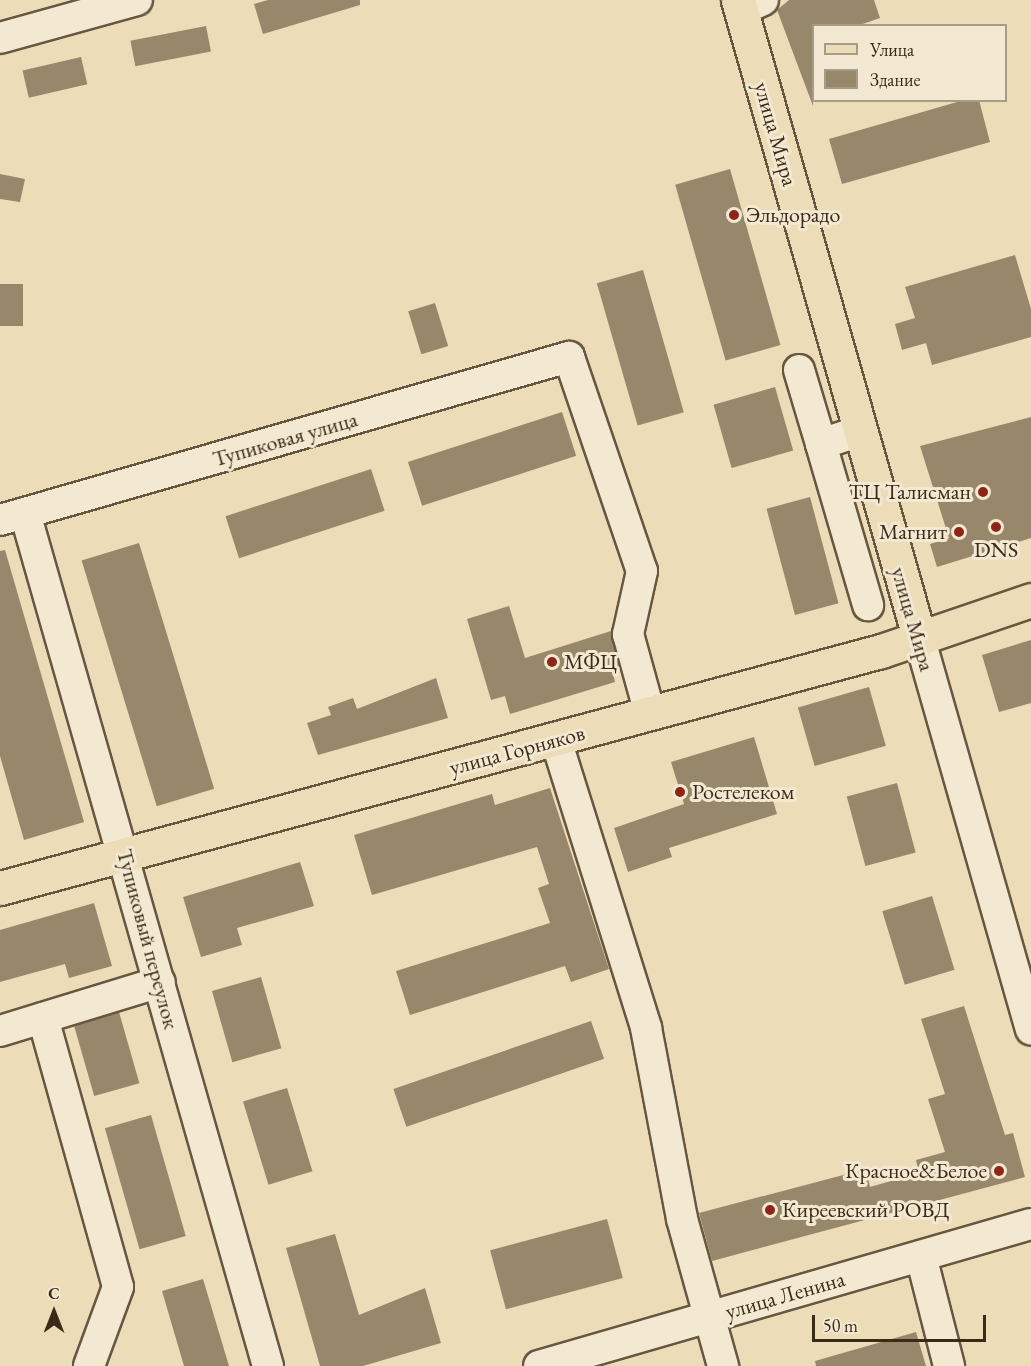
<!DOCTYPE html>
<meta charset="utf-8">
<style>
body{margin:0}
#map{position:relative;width:1031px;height:1366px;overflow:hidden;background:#eddcb8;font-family:"EB Garamond",serif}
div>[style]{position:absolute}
.building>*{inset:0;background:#97876b;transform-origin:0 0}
.roads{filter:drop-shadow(2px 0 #675740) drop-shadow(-2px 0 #675740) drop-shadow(0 2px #675740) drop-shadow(0 -2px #675740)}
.minor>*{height:30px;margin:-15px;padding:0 15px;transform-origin:15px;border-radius:15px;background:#f3e8d1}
.major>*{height:33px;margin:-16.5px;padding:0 16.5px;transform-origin:16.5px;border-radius:16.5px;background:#eddcb8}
.dots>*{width:16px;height:16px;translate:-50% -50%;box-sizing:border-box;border:3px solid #f3e8d1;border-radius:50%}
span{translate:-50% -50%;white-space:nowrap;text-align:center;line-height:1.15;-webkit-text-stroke:6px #f3e8d1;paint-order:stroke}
.street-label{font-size:22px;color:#3a2b18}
.poi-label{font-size:22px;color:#3a2b18}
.left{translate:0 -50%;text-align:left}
.right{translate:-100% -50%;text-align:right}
.legend{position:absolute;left:812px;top:24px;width:195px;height:78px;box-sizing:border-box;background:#f3e8d1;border:2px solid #a99c87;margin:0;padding:8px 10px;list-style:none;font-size:18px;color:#3a2b18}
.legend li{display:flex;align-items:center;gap:12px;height:30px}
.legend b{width:30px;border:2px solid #a99c87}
.north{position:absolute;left:24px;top:1282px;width:60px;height:60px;-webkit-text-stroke:4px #f3e8d1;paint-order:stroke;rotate:0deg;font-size:16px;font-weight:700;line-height:24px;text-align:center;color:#3a2b18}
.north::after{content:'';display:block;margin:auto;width:21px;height:27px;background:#3a2b18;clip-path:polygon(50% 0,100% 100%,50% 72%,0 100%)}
.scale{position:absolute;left:812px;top:1315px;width:174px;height:27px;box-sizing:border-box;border:3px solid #3a2b18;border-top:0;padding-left:8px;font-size:18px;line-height:21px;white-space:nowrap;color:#3a2b18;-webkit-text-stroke:4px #f3e8d1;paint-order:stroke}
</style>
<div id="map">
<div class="building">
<div style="clip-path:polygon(268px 0,360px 0,360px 5px,263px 34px,254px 4px)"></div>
<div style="clip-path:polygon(789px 0,874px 0,880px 18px,857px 26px,813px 26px,813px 106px,777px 10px)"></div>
<div style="left:206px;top:26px;width:26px;height:77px;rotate:79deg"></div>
<div style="left:81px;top:57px;width:28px;height:60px;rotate:77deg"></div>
<div style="clip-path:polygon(964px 100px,979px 100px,990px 142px,842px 184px,829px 139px)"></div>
<div style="left:730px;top:169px;width:183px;height:57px;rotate:74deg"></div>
<div style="clip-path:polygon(0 174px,25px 179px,20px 202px,0 199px)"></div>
<div style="clip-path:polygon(1015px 255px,1031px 309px,1031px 337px,932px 365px,926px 343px,902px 350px,895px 324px,915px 318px,905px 287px)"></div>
<div style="left:643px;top:270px;width:148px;height:48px;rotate:74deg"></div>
<div style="left:0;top:284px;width:23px;height:42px"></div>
<div style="left:435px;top:303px;width:45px;height:28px;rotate:73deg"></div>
<div style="left:775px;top:387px;width:66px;height:64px;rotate:74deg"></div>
<div style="left:562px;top:412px;width:46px;height:162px;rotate:72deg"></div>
<div style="clip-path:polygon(1031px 417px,1031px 538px,937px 567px,930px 544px,949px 538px,920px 446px)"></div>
<div style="left:371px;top:469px;width:44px;height:153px;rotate:72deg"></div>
<div style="left:810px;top:497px;width:110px;height:45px;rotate:75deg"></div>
<div style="left:139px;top:543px;width:257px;height:60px;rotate:73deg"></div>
<div style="clip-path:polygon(5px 550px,84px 822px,24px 840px,0 756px,0 551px)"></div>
<div style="clip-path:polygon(509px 606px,525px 658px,611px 631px,619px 667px,612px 670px,615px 682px,510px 714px,505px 696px,491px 700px,467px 619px)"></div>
<div style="clip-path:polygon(1031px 640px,1031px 703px,999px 712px,982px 655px)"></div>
<div style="clip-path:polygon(436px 678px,448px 718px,318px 755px,307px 723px,331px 715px,328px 707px,353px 698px,357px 709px)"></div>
<div style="left:869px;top:687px;width:61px;height:74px;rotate:74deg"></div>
<div style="clip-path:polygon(754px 737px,777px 814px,669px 848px,672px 857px,628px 872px,614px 828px,684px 804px,671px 762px)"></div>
<div style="left:897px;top:783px;width:72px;height:52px;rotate:75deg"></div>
<div style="clip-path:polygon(550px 788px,609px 969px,571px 982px,565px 966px,410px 1015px,396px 971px,550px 923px,538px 888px,549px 884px,537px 847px,372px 895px,354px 835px,492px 794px,495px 805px)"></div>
<div style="clip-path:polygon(300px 862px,314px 906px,237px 928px,242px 945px,201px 957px,183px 897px)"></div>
<div style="left:932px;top:896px;width:77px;height:52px;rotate:73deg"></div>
<div style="clip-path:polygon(94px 903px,112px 966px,69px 978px,65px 964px,0 982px,0 930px)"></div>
<div style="left:261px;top:977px;width:74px;height:51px;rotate:74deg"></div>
<div style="clip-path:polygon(964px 1006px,1005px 1135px,1013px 1133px,1025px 1177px,712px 1261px,699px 1213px,866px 1169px,870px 1187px,919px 1173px,916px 1160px,945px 1152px,928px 1099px,945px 1094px,921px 1019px)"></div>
<div style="left:119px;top:1012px;width:74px;height:47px;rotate:74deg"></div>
<div style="left:591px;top:1021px;width:40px;height:209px;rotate:71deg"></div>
<div style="left:287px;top:1088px;width:87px;height:46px;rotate:73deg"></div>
<div style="left:151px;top:1115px;width:126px;height:48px;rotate:74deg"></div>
<div style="left:607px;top:1219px;width:61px;height:121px;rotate:75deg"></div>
<div style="clip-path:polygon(335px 1234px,359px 1315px,425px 1288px,441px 1343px,363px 1366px,320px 1366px,286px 1248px)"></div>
<div style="clip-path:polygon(203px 1279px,229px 1366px,184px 1366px,162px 1291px)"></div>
<div style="clip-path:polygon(916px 1332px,926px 1366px,816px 1366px,815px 1361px)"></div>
</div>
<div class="roads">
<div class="minor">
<div style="left:741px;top:10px;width:24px;rotate:-24deg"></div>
<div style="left:0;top:38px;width:142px;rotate:-15.5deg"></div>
<div style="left:799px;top:370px;width:77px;rotate:73.4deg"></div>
<div style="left:860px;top:431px;width:41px;rotate:161.6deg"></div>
<div style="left:821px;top:444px;width:168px;rotate:73.7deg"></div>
<div style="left:25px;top:513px;width:887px;rotate:74.1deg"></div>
<div style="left:0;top:520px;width:592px;rotate:-15.99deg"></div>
<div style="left:569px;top:357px;width:226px;rotate:71.2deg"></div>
<div style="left:642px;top:571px;width:65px;rotate:102.5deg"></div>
<div style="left:628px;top:634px;width:83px;rotate:74.6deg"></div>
<div style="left:920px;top:640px;width:405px;rotate:74.1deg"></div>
<div style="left:556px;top:740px;width:302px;rotate:72.6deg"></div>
<div style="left:646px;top:1028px;width:194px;rotate:79.3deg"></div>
<div style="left:682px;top:1219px;width:153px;rotate:74.4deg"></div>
<div style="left:43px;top:1018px;width:279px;rotate:74.4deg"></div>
<div style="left:118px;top:1287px;width:84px;rotate:110.2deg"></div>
<div style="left:0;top:1031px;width:167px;rotate:-17deg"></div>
<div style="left:921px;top:1256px;width:114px;rotate:75.7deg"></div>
<div style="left:539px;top:1366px;width:512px;rotate:-16.1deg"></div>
</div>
<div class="major">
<div style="left:738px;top:0;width:665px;rotate:74.13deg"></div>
<div style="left:0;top:888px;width:912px;rotate:-15.06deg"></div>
<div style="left:881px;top:651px;width:158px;rotate:-18.8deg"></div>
</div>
</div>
<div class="dots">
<div style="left:734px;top:215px;background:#8f2418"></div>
<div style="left:983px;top:492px;background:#8f2418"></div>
<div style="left:996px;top:527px;background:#8f2418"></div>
<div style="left:959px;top:532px;background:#8f2418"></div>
<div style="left:552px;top:662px;background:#8f2418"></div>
<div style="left:680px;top:792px;background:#8f2418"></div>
<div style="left:999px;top:1171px;background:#8f2418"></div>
<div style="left:770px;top:1210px;background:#8f2418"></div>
</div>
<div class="street-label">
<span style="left:776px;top:134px;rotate:74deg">улица Мира</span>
<span style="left:285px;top:439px;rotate:-16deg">Тупиковая улица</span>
<span style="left:913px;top:619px;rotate:74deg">улица Мира</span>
<span style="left:517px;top:750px;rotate:-15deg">улица Горняков</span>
<span style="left:148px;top:939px;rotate:75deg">Тупиковый переулок</span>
<span style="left:785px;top:1295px;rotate:-16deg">улица Ленина</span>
</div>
<div class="poi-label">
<span class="left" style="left:746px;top:215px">Эльдорадо</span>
<span class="right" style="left:971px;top:492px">ТЦ Талисман</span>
<span class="right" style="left:947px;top:532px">Магнит</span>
<span style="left:996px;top:550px">DNS</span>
<span class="left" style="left:564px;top:662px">МФЦ</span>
<span class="left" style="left:692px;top:792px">Ростелеком</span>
<span class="right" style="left:987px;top:1171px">Красное&amp;Белое</span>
<span class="left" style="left:782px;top:1210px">Киреевский РОВД</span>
</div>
<ul class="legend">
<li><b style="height:8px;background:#eddcb8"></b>Улица</li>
<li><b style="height:16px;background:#97876b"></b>Здание</li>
</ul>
<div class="north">С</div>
<div class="scale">50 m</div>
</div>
